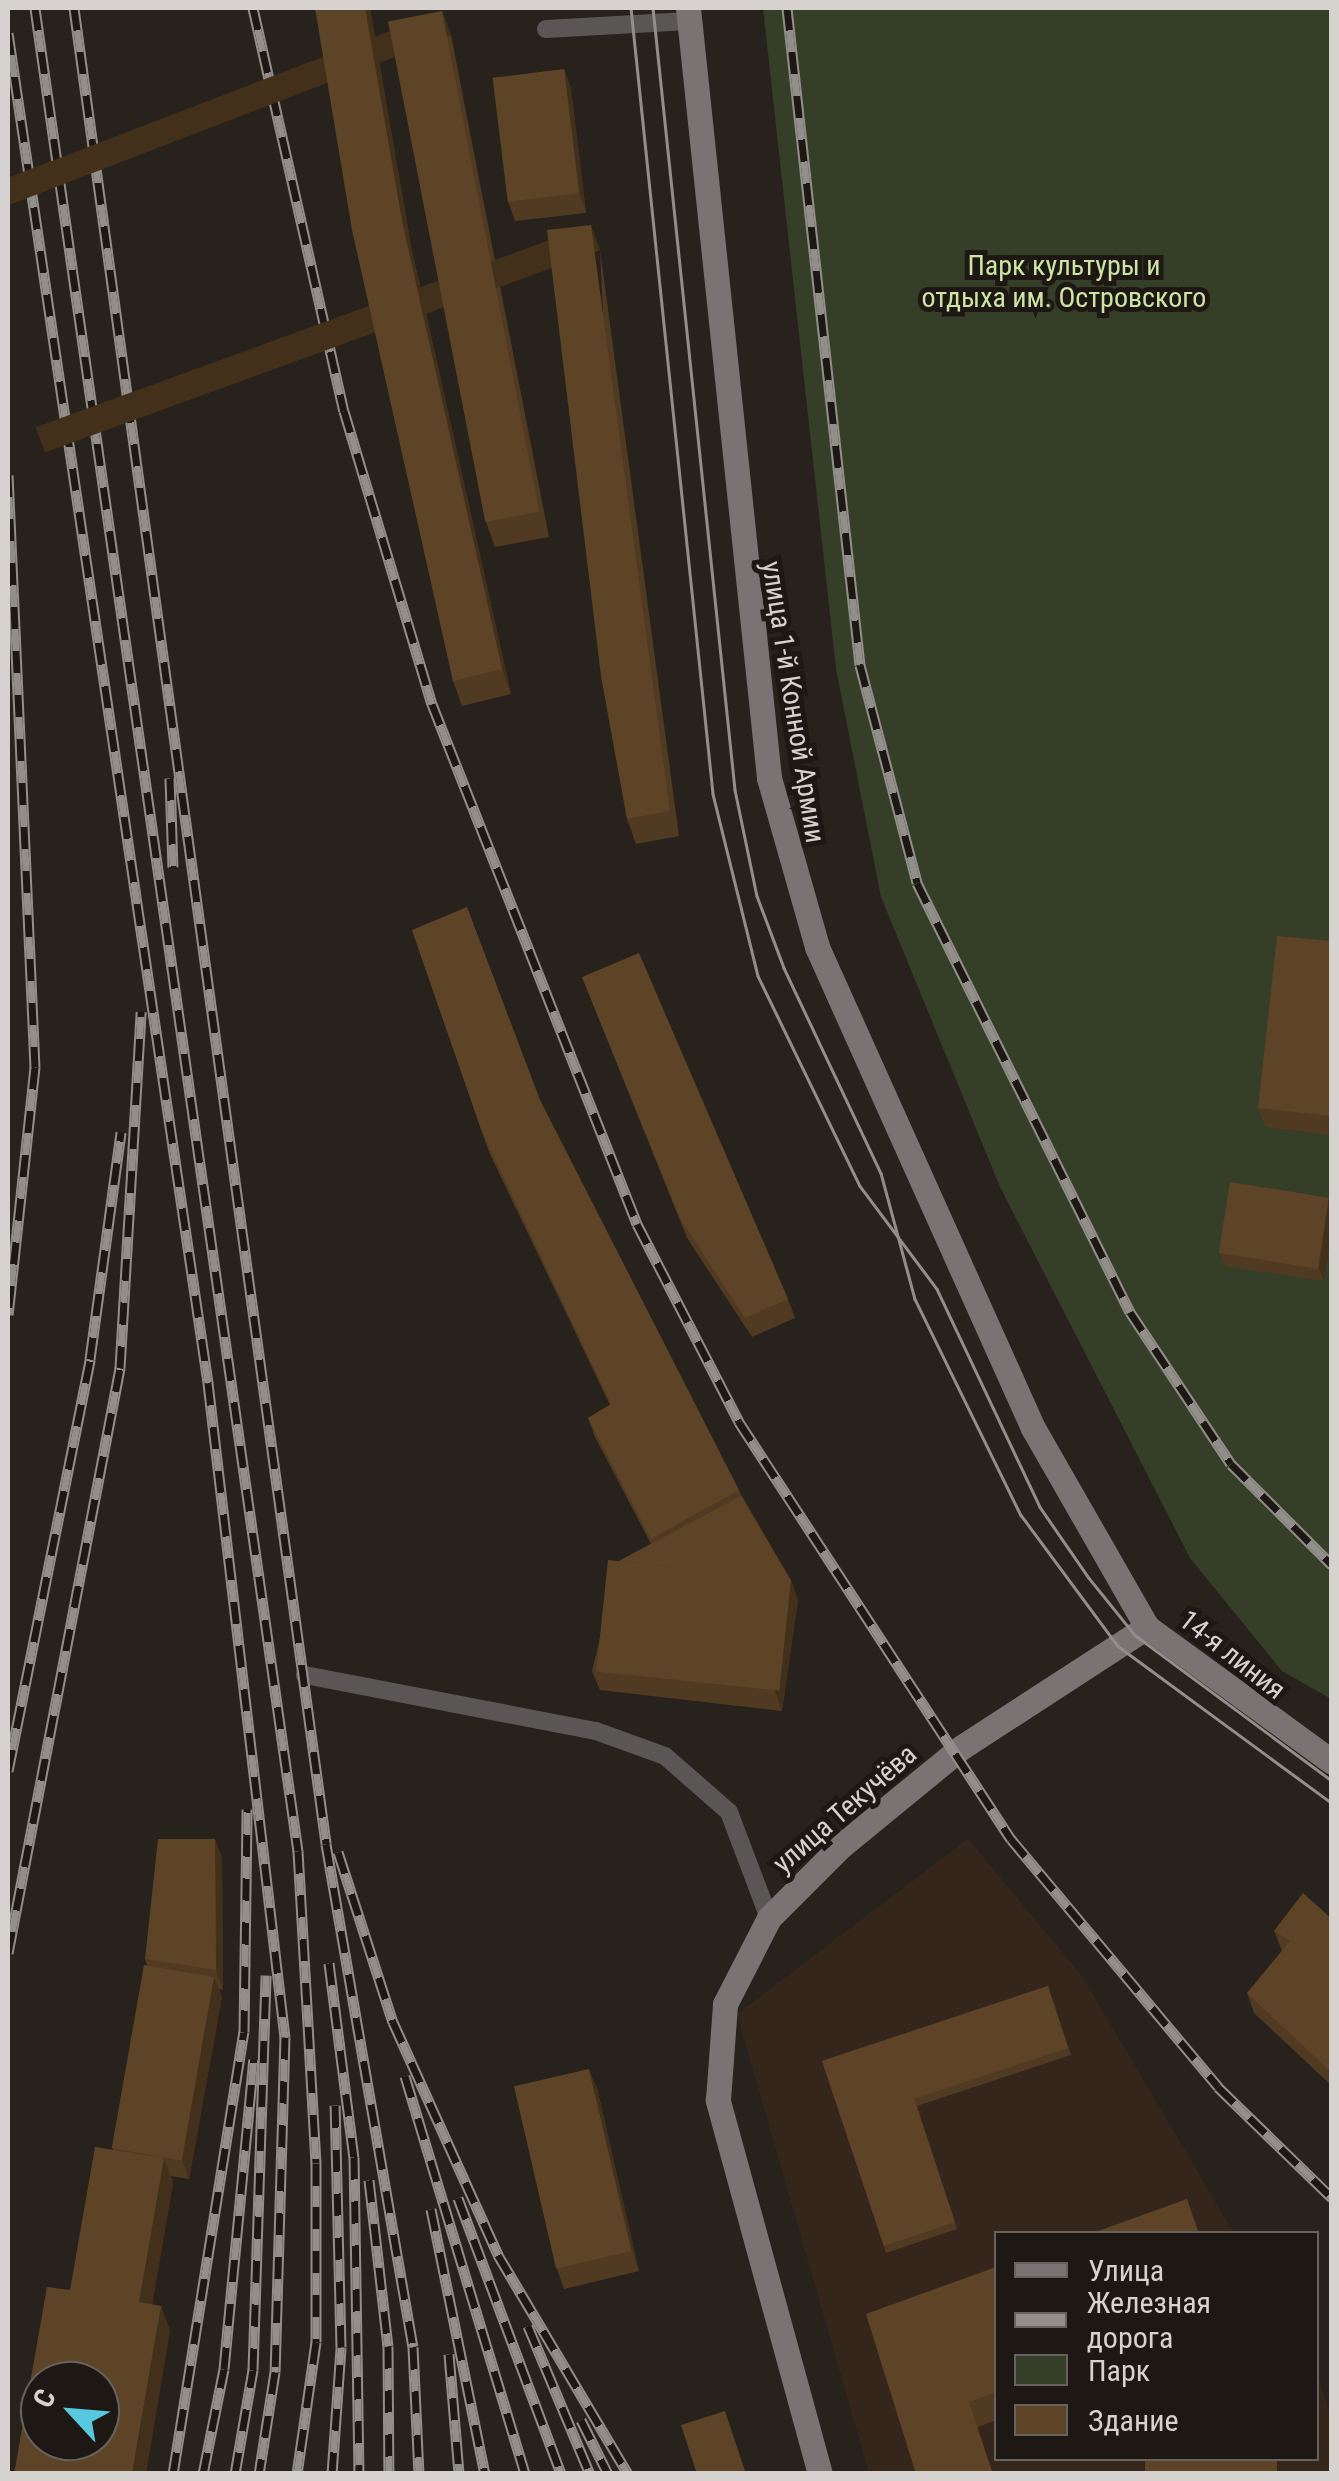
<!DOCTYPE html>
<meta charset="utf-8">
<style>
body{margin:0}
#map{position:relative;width:1339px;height:2481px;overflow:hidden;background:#27221c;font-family:"Roboto Condensed",sans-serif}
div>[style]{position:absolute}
.industrial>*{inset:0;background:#35261b}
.green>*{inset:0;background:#353e26}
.service>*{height:18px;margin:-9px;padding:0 9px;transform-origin:9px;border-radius:9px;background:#5b5656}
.secondary>*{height:25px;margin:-12.5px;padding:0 12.5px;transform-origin:12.5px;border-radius:12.5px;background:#7a7373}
.tram>*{height:2.5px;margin:-1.25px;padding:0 1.25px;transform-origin:1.25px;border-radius:1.25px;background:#928e8a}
.rail>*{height:11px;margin-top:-5.5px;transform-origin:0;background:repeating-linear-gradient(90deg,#1d1813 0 22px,#928e8a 0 44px);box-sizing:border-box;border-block:2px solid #928e8a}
.wall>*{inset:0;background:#513a22}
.shaded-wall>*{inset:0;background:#42301b;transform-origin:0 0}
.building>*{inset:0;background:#5e4427;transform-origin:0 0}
span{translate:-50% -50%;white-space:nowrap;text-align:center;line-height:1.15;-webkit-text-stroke:10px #1d1813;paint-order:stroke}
.park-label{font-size:28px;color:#cee4a5}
.street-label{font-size:28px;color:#d6d2cf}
.frame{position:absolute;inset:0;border:10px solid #d6d2cf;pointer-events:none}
.legend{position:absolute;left:994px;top:2231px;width:325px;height:230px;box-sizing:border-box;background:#1d1813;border:2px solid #67625e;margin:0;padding:12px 18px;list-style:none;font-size:30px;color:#d6d2cf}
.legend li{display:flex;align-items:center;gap:20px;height:50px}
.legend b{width:50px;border:2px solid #67625e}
.north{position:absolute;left:20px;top:2361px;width:100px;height:100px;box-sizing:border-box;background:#1d1813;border:2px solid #67625e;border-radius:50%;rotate:296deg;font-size:28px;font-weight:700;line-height:40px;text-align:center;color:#d6d2cf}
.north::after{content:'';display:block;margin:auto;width:35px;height:45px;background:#56c9e1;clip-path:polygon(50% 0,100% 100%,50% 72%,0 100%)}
</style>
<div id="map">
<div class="industrial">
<div style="clip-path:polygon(968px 1839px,1082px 1976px,1234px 2233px,996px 2234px,996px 2458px,1316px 2458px,1317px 2374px,1331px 2416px,1331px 2473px,869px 2473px,737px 2014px)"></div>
</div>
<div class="green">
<div style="clip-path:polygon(763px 8px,1331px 8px,1331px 1699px,1282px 1671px,1190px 1558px,1000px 1187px,881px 897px,836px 669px)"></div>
</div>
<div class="service">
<div style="left:546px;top:29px;width:143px;rotate:-3.2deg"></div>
<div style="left:305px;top:1675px;width:296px;rotate:10.9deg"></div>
<div style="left:596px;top:1731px;width:73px;rotate:19.9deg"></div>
<div style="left:665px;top:1756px;width:85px;rotate:41.2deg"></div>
<div style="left:729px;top:1812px;width:113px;rotate:69.3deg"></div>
</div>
<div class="secondary">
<div style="left:688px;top:8px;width:774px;rotate:83.99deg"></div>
<div style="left:769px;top:778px;width:176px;rotate:74.1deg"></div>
<div style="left:817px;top:947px;width:527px;rotate:65.82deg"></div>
<div style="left:1033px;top:1428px;width:229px;rotate:60.2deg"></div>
<div style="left:1147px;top:1627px;width:229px;rotate:36.1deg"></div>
<div style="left:820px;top:2474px;width:388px;rotate:-105.3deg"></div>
<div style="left:718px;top:2100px;width:96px;rotate:-85.8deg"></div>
<div style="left:725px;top:2004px;width:97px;rotate:-62.9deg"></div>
<div style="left:769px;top:1918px;width:102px;rotate:-45deg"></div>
<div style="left:841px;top:1846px;width:156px;rotate:-39.3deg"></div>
<div style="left:962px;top:1747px;width:221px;rotate:-33deg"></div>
</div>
<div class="tram">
<div style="left:631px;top:8px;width:790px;rotate:84.04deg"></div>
<div style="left:713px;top:794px;width:187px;rotate:76.1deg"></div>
<div style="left:758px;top:976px;width:233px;rotate:64.1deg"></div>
<div style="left:860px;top:1186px;width:129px;rotate:53.2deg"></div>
<div style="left:937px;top:1289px;width:241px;rotate:64.7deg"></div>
<div style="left:1040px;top:1507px;width:86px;rotate:55.4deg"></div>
<div style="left:1089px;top:1578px;width:73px;rotate:51.1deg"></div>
<div style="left:1135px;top:1635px;width:245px;rotate:36.5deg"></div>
<div style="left:653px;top:8px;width:786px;rotate:84.01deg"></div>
<div style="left:735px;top:790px;width:108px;rotate:78.3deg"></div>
<div style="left:757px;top:896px;width:77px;rotate:69.4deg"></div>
<div style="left:784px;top:968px;width:227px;rotate:64.7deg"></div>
<div style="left:881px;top:1173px;width:131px;rotate:74.9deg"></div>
<div style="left:915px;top:1299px;width:241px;rotate:63.9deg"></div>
<div style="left:1021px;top:1515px;width:163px;rotate:53.5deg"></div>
<div style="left:1118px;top:1646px;width:265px;rotate:36.3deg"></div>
</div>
<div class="rail">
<div style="left:35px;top:8px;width:1862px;rotate:81.88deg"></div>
<div style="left:298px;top:1851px;width:313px;rotate:86.7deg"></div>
<div style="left:316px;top:2163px;width:179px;rotate:90deg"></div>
<div style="left:316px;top:2342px;width:133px;rotate:98.2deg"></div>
<div style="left:74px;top:8px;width:1853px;rotate:82.18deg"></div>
<div style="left:326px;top:1844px;width:510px;rotate:80.19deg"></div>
<div style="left:413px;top:2347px;width:127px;rotate:87.3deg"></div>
<div style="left:253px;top:8px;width:413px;rotate:77.3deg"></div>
<div style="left:344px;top:411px;width:306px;rotate:73.3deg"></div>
<div style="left:432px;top:704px;width:559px;rotate:68.48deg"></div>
<div style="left:637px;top:1224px;width:223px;rotate:62.7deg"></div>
<div style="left:739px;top:1422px;width:498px;rotate:56.9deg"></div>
<div style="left:1011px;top:1839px;width:323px;rotate:50.1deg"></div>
<div style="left:1218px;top:2087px;width:159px;rotate:44.2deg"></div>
<div style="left:787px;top:8px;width:661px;rotate:83.66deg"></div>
<div style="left:860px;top:665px;width:225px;rotate:75.3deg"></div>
<div style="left:917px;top:883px;width:479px;rotate:63.6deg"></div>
<div style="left:1130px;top:1312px;width:182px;rotate:56.4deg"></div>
<div style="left:1231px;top:1464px;width:143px;rotate:45deg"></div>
<div style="left:8px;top:33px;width:1365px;rotate:81.57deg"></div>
<div style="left:208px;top:1383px;width:659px;rotate:83.29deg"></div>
<div style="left:285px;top:2037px;width:335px;rotate:91.7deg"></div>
<div style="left:275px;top:2372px;width:103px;rotate:98.9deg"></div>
<div style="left:8px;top:475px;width:593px;rotate:87.39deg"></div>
<div style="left:35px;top:1067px;width:249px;rotate:96.2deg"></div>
<div style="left:170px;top:778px;width:89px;rotate:88.1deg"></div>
<div style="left:8px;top:1771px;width:420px;rotate:-78.7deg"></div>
<div style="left:90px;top:1359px;width:229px;rotate:-82.2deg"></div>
<div style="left:338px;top:1852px;width:179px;rotate:72.1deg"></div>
<div style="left:393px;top:2022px;width:256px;rotate:65.7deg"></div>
<div style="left:498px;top:2255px;width:255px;rotate:59.3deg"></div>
<div style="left:8px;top:1953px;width:596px;rotate:-79.16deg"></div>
<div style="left:120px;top:1368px;width:357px;rotate:-86.6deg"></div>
<div style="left:329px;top:1963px;width:196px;rotate:82.7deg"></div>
<div style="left:354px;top:2157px;width:317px;rotate:89.1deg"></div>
<div style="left:405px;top:2076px;width:416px;rotate:73.2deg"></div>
<div style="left:369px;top:2180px;width:167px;rotate:83.5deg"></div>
<div style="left:388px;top:2346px;width:128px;rotate:89.6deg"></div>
<div style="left:458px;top:2198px;width:295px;rotate:69.5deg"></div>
<div style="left:431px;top:2209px;width:270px;rotate:78.5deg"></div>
<div style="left:528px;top:2326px;width:160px;rotate:67.3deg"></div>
<div style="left:449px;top:2354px;width:120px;rotate:85.2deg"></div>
<div style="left:581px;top:2420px;width:60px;rotate:63.4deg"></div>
<div style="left:173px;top:2474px;width:448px;rotate:-80.9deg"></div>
<div style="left:244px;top:2032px;width:223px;rotate:-89.2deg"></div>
<div style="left:203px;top:2474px;width:107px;rotate:-78.7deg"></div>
<div style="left:224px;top:2369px;width:311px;rotate:-84.5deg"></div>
<div style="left:235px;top:2474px;width:106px;rotate:-80.2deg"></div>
<div style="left:253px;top:2370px;width:395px;rotate:-88.1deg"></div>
<div style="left:332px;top:2474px;width:127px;rotate:-85.9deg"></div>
<div style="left:341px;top:2347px;width:242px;rotate:-91.4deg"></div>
</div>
<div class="wall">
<div style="clip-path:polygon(315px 8px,370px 8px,411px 246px,511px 694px,462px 706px,453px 681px)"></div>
<div style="clip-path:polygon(442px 11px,451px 35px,549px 537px,495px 547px,486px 522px)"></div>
<div style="clip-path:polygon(564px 69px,571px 89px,586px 213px,515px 221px,508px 201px)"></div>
<div style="clip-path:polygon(600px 250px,679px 836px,636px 844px,627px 819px)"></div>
<div style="clip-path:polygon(412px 930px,791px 1580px,798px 1600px,782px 1711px,600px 1690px,592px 1671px,619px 1561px,651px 1544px,595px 1437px,588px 1418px,610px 1405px,489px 1152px)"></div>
<div style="clip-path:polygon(1332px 941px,1332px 1135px,1265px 1127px,1258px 1108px)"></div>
<div style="clip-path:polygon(582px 977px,788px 1299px,795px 1318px,752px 1337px,687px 1238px)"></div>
<div style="clip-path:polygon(1329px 1197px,1324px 1281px,1225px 1266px,1220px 1253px)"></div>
<div style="clip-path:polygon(215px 1839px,222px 1858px,223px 1990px,219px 1989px,222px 1997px,189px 2179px,171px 2176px,173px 2183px,152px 2305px,161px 2306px,170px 2331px,70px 2290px,113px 2150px,147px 1965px,145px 1959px)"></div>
<div style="clip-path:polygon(1332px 1919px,1332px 2086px,1254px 2013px,1247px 1993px,1282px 1951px,1274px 1931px)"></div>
<div style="clip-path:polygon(1048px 1986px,1071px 2055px,917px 2106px,957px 2229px,886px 2253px,822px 2061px)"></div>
<div style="clip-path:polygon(597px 2088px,639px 2271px,564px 2289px,557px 2269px)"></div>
<div style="clip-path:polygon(996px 2267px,996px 2420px,978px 2427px,916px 2474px)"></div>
</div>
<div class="shaded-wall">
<div style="clip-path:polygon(365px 8px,370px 8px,411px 246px,511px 694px,502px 669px,402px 221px)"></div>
<div style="left:442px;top:11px;width:26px;height:510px;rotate:69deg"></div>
<div style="clip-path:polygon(564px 69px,571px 89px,586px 213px,579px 193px)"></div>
<div style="left:591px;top:225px;width:27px;height:591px;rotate:70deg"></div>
<div style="clip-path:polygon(1329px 1197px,1332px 1202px,1332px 1229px,1324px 1281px,1319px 1268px)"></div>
<div style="clip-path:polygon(791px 1580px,798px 1600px,782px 1711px,775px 1691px)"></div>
<div style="clip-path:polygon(215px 1839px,222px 1858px,223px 1990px,216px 1970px)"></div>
<div style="clip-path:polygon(214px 1977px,222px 1997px,189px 2179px,182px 2160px)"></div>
<div style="clip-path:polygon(589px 2069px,597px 2088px,639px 2271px,632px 2251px)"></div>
<div style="clip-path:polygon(164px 2158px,173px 2183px,148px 2327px,139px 2302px)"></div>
<div style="clip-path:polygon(161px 2306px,170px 2331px,146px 2474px,132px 2474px)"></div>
</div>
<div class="building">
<div style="clip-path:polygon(315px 8px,365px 8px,402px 221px,502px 669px,453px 681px,352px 230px)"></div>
<div style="left:442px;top:11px;width:510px;height:55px;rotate:79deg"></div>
<div style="left:564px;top:69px;width:125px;height:72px;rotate:83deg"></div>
<div style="clip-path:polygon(591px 225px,670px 811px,627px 819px,601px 676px,547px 230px)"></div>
<div style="clip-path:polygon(467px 907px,540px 1100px,739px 1490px,651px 1539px,588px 1418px,611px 1404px,482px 1132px,412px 930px)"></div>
<div style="clip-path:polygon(1277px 936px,1332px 941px,1332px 1116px,1258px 1108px)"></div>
<div style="clip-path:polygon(639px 953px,788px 1299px,745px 1318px,680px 1218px,582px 977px)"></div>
<div style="left:1230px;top:1182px;width:100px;height:72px;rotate:9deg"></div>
<div style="clip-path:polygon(741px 1496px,790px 1580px,619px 1561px)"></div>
<div style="left:608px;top:1560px;width:184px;height:112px;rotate:6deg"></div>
<div style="clip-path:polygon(158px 1839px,215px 1839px,216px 1970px,145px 1959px)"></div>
<div style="clip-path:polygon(1303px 1893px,1332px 1919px,1332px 2073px,1247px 1993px,1290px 1941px,1274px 1931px)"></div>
<div style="left:144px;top:1965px;width:71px;height:186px;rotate:10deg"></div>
<div style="clip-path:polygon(1048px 1986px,1068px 2048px,914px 2099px,955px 2222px,884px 2246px,822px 2061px)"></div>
<div style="left:589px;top:2069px;width:187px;height:77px;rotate:77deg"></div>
<div style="clip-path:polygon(evenodd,95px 2147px,164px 2158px,139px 2302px,161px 2306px,132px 2474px,14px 2474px,47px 2287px,70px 2290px,95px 2147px,40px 2381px,100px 2381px,100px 2441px,40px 2441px,40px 2381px)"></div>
<div style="clip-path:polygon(1187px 2199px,1199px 2234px,1090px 2234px)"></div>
<div style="clip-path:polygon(996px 2267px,996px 2392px,969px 2402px,993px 2474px,916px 2474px,866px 2314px)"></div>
<div style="clip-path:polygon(725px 2411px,746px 2474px,697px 2474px,681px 2425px)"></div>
<div style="left:1145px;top:2458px;width:132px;height:17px"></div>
</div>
<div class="park-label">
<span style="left:1064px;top:282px">Парк культуры и<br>отдыха им. Островского</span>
</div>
<div class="street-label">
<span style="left:793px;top:702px;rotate:81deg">улица 1-й Конной Армии</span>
<span style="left:1232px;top:1655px;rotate:38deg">14-я линия</span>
<span style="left:845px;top:1809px;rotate:-41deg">улица Текучёва</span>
</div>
<div class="frame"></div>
<ul class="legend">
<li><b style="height:12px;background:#7a7373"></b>Улица</li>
<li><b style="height:12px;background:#928e8a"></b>Железная дорога</li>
<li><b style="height:28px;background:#353e26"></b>Парк</li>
<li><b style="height:28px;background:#5e4427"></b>Здание</li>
</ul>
<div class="north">С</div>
</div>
